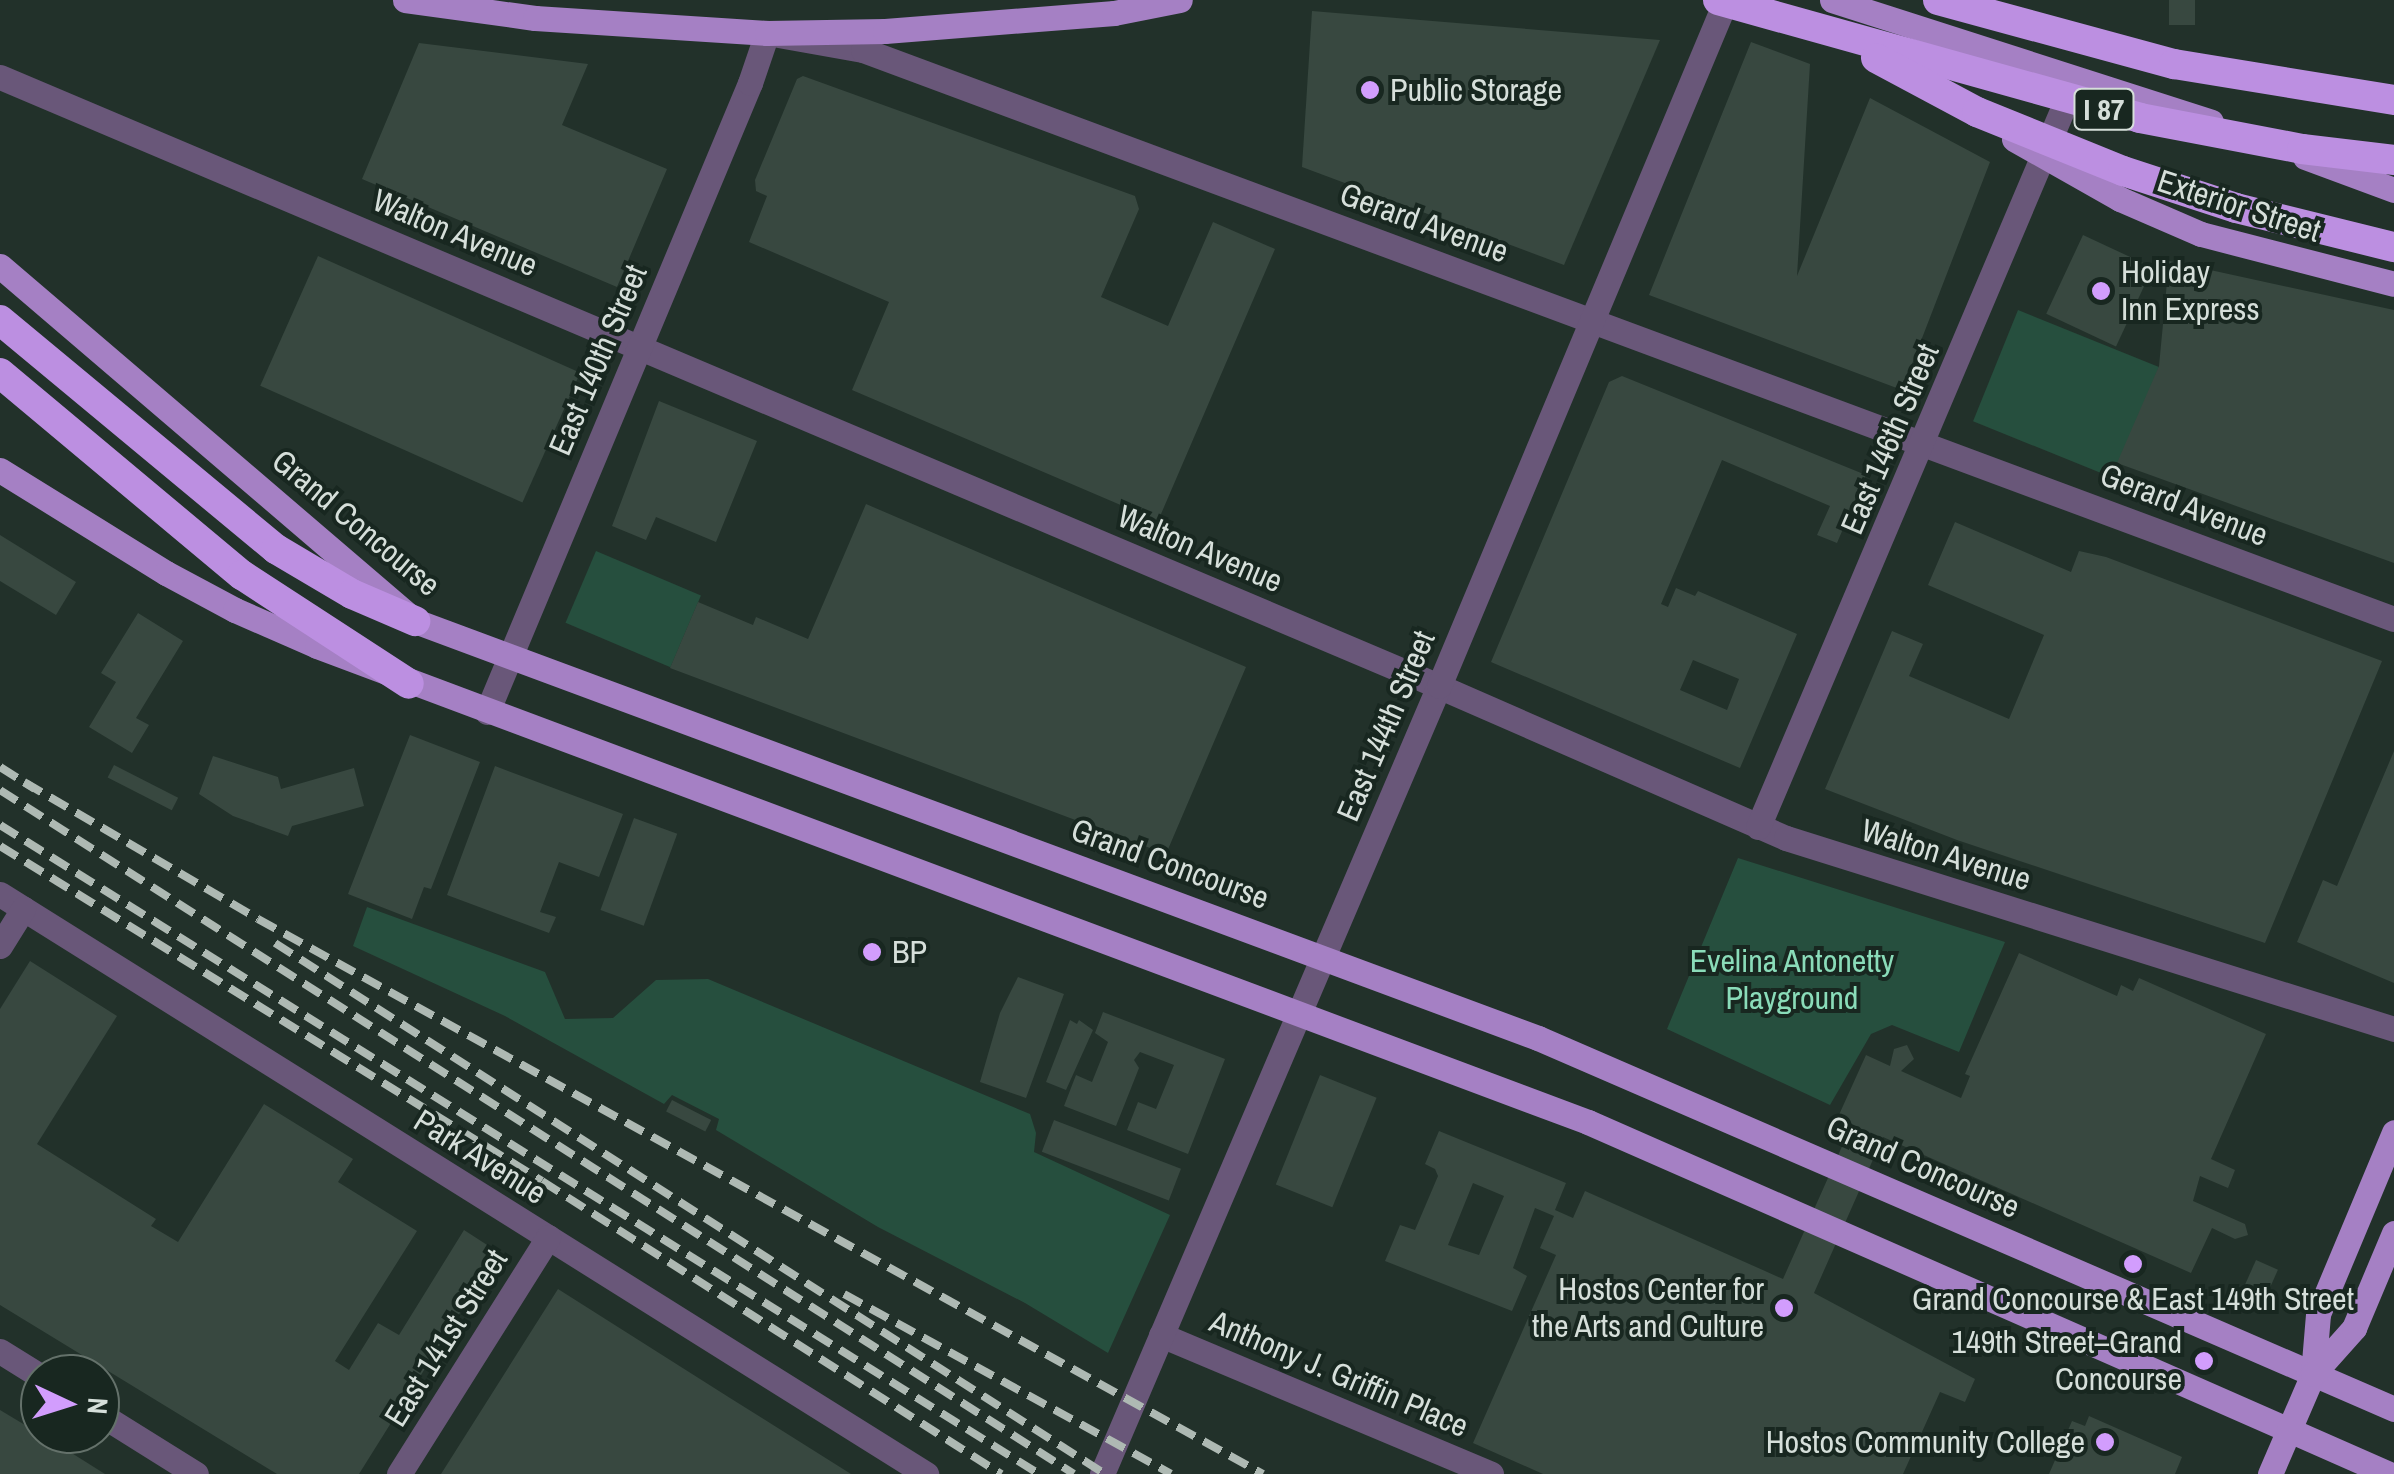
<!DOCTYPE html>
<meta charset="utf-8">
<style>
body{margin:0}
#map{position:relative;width:2394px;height:1474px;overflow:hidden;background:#22312a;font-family:"Archivo Narrow",sans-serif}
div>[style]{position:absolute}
.green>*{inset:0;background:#264f3e;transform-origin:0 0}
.building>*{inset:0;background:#384840;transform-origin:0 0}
.minor>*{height:25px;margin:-12.5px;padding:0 12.5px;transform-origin:12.5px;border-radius:12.5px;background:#695779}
.major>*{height:25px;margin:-12.5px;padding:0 12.5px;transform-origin:12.5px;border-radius:12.5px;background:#a580c4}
.highway>*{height:30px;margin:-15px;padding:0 15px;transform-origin:15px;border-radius:15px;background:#bc8fe1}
.rail>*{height:8px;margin-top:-4px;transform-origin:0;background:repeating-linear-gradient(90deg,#aeb9b3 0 20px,transparent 0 30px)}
.dots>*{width:28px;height:28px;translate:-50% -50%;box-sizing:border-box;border:5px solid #182720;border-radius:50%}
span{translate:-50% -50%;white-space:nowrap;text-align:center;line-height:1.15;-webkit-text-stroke:8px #182720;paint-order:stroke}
.shield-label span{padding:2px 8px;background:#182720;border:2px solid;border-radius:8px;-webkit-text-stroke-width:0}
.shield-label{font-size:30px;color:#d6dfda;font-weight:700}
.poi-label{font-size:32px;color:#d6dfda}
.left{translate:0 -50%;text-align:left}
.right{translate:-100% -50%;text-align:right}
.street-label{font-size:32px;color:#d6dfda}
.park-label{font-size:32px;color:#8adcb9}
.north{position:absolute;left:20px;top:1354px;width:100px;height:100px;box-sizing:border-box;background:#182720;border:2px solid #64716a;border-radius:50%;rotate:94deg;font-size:28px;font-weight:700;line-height:40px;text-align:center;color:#d6dfda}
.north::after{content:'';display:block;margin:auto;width:35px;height:45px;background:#d29dfd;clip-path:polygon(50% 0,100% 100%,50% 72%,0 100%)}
</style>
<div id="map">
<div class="green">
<div style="left:2018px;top:310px;width:152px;height:120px;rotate:22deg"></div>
<div style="left:596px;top:551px;width:114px;height:78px;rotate:23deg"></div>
<div style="clip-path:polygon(1738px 858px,2005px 942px,1959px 1052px,1892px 1025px,1871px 1034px,1830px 1105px,1667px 1029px)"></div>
<div style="clip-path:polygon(367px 907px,545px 972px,565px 1019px,613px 1018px,656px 980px,708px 979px,1030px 1114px,1036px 1133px,1034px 1152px,1170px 1215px,1108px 1353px,1025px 1303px,878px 1227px,716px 1130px,719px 1119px,672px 1095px,664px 1104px,505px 1016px,353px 946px)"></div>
</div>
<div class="building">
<div style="left:2169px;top:0;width:26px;height:25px"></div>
<div style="clip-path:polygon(1312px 11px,1660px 40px,1564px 265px,1302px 167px)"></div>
<div style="clip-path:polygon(1751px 42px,1810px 64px,1797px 276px,1870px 98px,1990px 162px,1902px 390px,1649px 295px)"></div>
<div style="clip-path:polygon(419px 43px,588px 64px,562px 125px,667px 169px,617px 287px,362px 179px)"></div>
<div style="clip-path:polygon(803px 76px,1135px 196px,1139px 209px,1101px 297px,1168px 326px,1213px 222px,1275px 249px,1158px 521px,852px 390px,889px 302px,749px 242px,767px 196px,756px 191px,755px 180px,797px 79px)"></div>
<div style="left:2083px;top:235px;width:77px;height:87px;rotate:25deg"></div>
<div style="left:318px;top:256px;width:287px;height:142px;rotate:24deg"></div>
<div style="clip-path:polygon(2169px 261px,2394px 310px,2394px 563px,2117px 463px,2159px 366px)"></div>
<div style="clip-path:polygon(evenodd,1622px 376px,1866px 475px,1837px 543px,1817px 535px,1830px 506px,1722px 460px,1661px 604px,1668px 607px,1676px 588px,1695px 596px,1698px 591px,1797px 634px,1740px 768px,1491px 662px,1609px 382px,1622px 376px,1693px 660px,1739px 679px,1727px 710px,1680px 690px,1693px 660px)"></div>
<div style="clip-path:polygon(659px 401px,757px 441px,716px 542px,656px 517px,646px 540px,612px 526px)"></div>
<div style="clip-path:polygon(866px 504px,1246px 667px,1166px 854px,670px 668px,698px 602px,753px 625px,756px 617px,808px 639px)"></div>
<div style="clip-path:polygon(1955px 522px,2071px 572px,2079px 551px,2106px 557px,2382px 661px,2265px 943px,1957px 840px,1825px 789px,1892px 631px,1923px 644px,1909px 676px,2009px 719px,2044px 635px,1928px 585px)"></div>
<div style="clip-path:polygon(0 535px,76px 582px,56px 615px,0 581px)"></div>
<div style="clip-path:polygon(138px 613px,183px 641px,136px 718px,149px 725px,132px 753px,89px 727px,116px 682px,101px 673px)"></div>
<div style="clip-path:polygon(410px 735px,480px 762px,431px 889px,424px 887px,412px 919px,348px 894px)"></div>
<div style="clip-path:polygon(2394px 751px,2394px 983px,2297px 942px,2323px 880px,2337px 886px)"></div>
<div style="clip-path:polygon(213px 756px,278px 777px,281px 789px,354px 768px,364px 806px,292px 826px,288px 836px,233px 816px,199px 794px)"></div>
<div style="left:114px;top:765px;width:72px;height:14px;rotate:27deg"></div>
<div style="clip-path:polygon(495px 766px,623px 814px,599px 877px,559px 862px,540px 912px,556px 917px,549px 933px,447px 895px)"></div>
<div style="left:634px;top:818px;width:46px;height:98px;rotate:20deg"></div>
<div style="clip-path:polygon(evenodd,2019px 953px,2117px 996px,2121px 985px,2133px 991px,2139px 978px,2266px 1034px,2211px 1159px,2235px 1170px,2228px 1188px,2200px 1176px,2193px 1201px,2245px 1224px,2248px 1235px,2235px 1239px,2212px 1228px,2191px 1273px,1883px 1137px,1814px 1293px,1975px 1379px,1965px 1402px,1940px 1392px,1903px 1474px,1543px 1474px,1473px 1443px,1556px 1255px,1540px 1248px,1554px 1216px,1535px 1208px,1513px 1268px,1527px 1276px,1512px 1311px,1385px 1261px,1400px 1225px,1415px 1230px,1438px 1176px,1435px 1169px,1425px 1164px,1439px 1131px,1566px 1183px,1555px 1210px,1573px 1218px,1585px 1191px,1783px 1279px,1852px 1124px,1838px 1117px,1866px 1055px,1890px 1066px,1894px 1049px,1907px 1045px,1914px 1059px,1901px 1071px,1961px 1098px,1970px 1076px,1965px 1074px,2019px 953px,1473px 1183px,1504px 1196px,1479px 1255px,1448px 1245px,1473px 1183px)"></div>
<div style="clip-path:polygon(30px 961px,117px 1016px,37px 1144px,156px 1219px,151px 1226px,178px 1242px,264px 1104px,353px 1159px,338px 1182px,417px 1231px,335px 1361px,349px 1370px,378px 1323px,399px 1335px,464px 1230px,498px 1252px,359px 1474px,277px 1474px,0 1305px,0 1009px)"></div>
<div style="clip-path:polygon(1018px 977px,1064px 994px,1026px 1098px,980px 1082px,1000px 1013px)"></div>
<div style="clip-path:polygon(1103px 1012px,1225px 1059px,1188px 1154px,1127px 1130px,1138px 1102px,1156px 1109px,1174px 1065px,1140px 1052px,1134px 1060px,1139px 1068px,1116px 1126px,1064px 1106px,1076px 1075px,1092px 1082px,1108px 1042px,1095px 1033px)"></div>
<div style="clip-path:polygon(1070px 1020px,1077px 1024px,1079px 1020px,1093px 1030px,1066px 1090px,1046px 1082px)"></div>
<div style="left:1320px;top:1075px;width:61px;height:118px;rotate:22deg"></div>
<div style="left:672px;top:1100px;width:44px;height:13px;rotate:27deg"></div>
<div style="left:1054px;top:1120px;width:136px;height:34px;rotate:21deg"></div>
<div style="left:2256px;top:1260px;width:24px;height:44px;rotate:24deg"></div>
<div style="clip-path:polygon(558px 1289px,730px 1398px,851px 1474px,441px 1474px)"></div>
<div style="clip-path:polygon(0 1410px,70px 1452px,105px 1474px,0 1474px)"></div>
<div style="clip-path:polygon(2089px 1416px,2182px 1457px,2175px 1474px,2049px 1474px,2072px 1421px,2085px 1426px)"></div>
</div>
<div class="minor">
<div style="left:0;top:77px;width:1527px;rotate:22.94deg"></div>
<div style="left:1406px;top:672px;width:415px;rotate:23.6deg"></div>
<div style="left:1786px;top:838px;width:637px;rotate:17.44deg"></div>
<div style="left:487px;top:712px;width:682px;rotate:-67.31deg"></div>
<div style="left:750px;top:83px;width:53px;rotate:-71.2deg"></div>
<div style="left:767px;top:33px;width:97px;rotate:10deg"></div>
<div style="left:863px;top:50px;width:1633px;rotate:20.39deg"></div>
<div style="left:1758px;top:827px;width:811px;rotate:-67.01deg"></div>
<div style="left:0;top:894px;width:1093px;rotate:32.06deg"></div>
<div style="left:0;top:946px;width:44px;rotate:-58.1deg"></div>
<div style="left:1161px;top:1335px;width:358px;rotate:22.8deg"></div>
<div style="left:0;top:1351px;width:47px;rotate:32deg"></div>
<div style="left:100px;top:1414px;width:113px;rotate:32deg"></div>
<div style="left:399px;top:1474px;width:280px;rotate:-57.8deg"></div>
<div style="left:1102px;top:1474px;width:857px;rotate:-66.85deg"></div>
<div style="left:1439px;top:686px;width:744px;rotate:-67.3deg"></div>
</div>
<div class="major">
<div style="left:405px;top:0;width:131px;rotate:7.9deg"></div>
<div style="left:535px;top:18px;width:232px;rotate:3.7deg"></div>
<div style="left:767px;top:33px;width:118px;rotate:-1deg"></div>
<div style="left:885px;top:31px;width:230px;rotate:-4.5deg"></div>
<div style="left:1114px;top:13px;width:67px;rotate:-11.1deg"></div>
<div style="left:1832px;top:0;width:398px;rotate:17.8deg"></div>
<div style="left:2014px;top:139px;width:122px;rotate:29.5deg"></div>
<div style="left:2120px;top:199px;width:88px;rotate:23.4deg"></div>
<div style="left:2201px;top:234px;width:199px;rotate:14.5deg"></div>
<div style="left:2305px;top:157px;width:95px;rotate:20.3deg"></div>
<div style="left:0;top:266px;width:546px;rotate:40.54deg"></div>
<div style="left:415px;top:621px;width:1198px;rotate:20.37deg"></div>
<div style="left:1538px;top:1038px;width:933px;rotate:23.43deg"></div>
<div style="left:0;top:470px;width:195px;rotate:31.8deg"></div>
<div style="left:166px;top:573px;width:78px;rotate:28.2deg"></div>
<div style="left:235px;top:610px;width:90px;rotate:23.7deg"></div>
<div style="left:317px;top:646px;width:1357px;rotate:20.53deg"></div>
<div style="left:1588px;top:1122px;width:875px;rotate:23.72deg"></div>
<div style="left:2313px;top:1374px;width:60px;rotate:-85.2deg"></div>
<div style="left:2318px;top:1314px;width:197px;rotate:-67.3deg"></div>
<div style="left:2270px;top:1474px;width:109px;rotate:-66.7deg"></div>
<div style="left:2313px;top:1374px;width:62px;rotate:-48.3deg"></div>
<div style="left:2354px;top:1328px;width:103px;rotate:-67.2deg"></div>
</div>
<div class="highway">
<div style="left:1718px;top:0;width:438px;rotate:15.6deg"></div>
<div style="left:2140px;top:118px;width:165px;rotate:10.8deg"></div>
<div style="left:2302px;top:149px;width:93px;rotate:6.8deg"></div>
<div style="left:1938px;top:0;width:245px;rotate:15.2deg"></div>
<div style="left:2174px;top:64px;width:223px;rotate:9.3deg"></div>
<div style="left:1876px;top:58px;width:115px;rotate:28.1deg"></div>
<div style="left:1977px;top:112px;width:157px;rotate:22deg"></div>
<div style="left:2123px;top:171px;width:119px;rotate:18.1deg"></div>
<div style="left:2236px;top:208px;width:163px;rotate:13.9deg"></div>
<div style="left:0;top:320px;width:359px;rotate:39.7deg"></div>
<div style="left:276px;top:549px;width:88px;rotate:30.6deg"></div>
<div style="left:352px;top:594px;width:69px;rotate:23.2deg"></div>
<div style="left:0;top:373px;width:315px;rotate:39.9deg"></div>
<div style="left:242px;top:575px;width:199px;rotate:33.1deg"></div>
</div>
<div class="rail">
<div style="left:0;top:767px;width:41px;rotate:32.2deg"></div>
<div style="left:24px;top:782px;width:271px;rotate:30.3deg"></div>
<div style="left:258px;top:919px;width:1148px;rotate:28.91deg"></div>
<div style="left:0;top:790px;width:1273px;rotate:32.49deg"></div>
<div style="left:0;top:825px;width:1225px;rotate:31.99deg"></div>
<div style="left:0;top:846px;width:637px;rotate:31.72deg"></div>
<div style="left:542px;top:1181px;width:545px;rotate:32.55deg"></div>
<div style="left:275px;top:943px;width:985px;rotate:32.61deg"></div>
<div style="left:844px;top:1294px;width:373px;rotate:28.8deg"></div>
</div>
<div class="dots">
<div style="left:1370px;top:90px;background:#d29dfd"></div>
<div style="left:2101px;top:291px;background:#d29dfd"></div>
<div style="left:872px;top:952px;background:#d29dfd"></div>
<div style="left:2133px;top:1264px;background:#d29dfd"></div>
<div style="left:1784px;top:1308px;background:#d29dfd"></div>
<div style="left:2204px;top:1361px;background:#d29dfd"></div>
<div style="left:2105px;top:1442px;background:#d29dfd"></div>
</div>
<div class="shield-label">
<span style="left:2104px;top:109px">I 87</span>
</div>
<div class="poi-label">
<span class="left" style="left:1390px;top:90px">Public Storage</span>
<span class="left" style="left:2121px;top:291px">Holiday<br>Inn Express</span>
<span class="left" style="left:892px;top:952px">BP</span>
<span class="right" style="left:1764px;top:1308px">Hostos Center for<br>the Arts and Culture</span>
<span style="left:2133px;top:1299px">Grand Concourse &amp; East 149th Street</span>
<span class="right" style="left:2182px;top:1361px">149th Street–Grand<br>Concourse</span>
<span class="right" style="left:2085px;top:1442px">Hostos Community College</span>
</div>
<div class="street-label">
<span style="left:2239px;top:206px;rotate:18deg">Exterior Street</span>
<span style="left:1424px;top:223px;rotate:20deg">Gerard Avenue</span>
<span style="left:455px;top:233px;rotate:23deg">Walton Avenue</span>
<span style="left:598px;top:360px;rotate:-67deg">East 140th Street</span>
<span style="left:1890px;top:439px;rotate:-67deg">East 146th Street</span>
<span style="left:2184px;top:505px;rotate:21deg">Gerard Avenue</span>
<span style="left:356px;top:523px;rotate:40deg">Grand Concourse</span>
<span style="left:1200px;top:549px;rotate:23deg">Walton Avenue</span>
<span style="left:1386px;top:726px;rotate:-67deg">East 144th Street</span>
<span style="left:1946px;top:855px;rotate:17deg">Walton Avenue</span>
<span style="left:1170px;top:864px;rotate:20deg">Grand Concourse</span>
<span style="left:480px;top:1157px;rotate:32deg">Park Avenue</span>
<span style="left:1923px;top:1167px;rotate:24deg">Grand Concourse</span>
<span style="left:446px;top:1338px;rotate:-58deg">East 141st Street</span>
<span style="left:1339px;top:1374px;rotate:23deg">Anthony J. Griffin Place</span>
</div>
<div class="park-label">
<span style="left:1792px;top:980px">Evelina Antonetty<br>Playground</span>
</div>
<div class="north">N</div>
</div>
